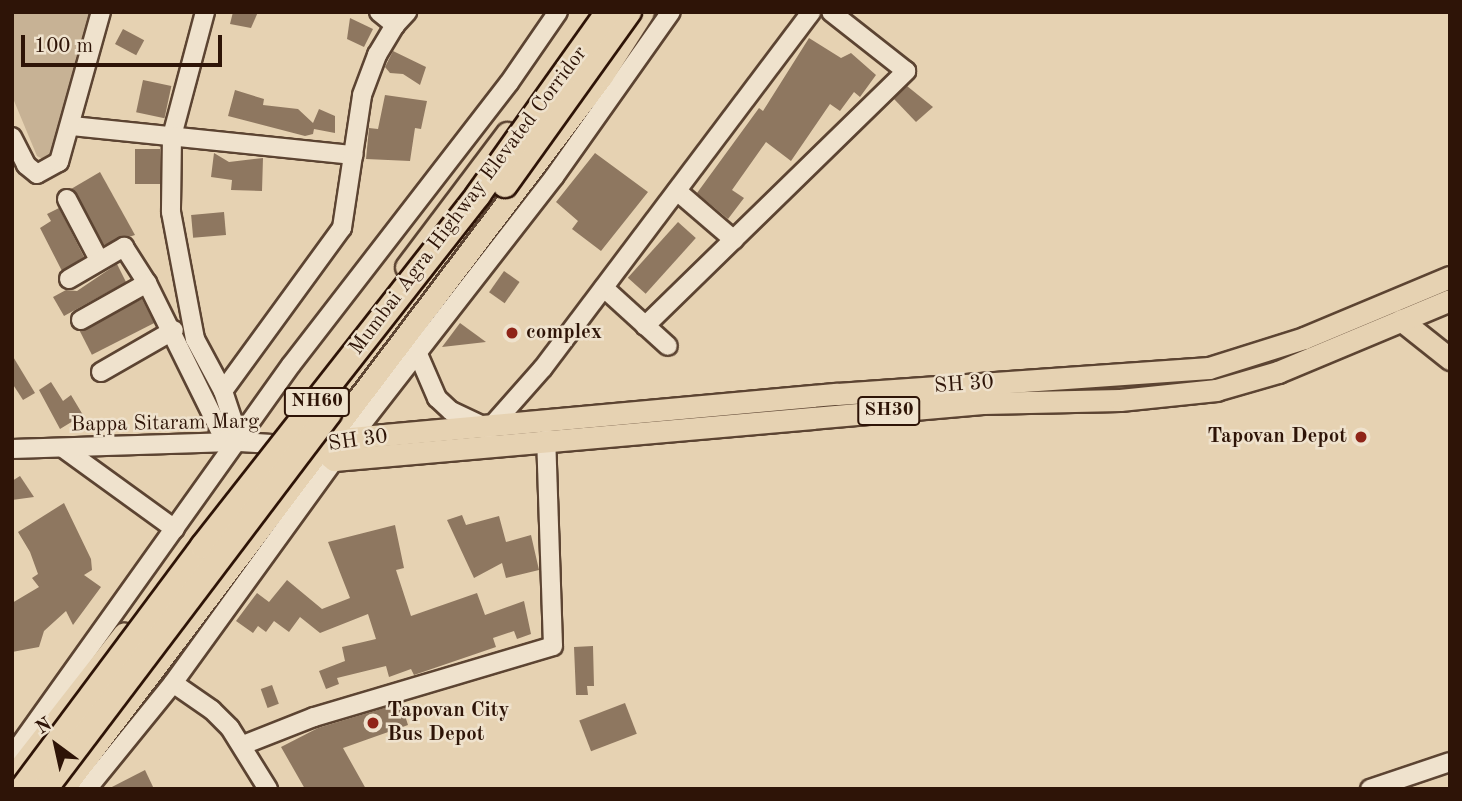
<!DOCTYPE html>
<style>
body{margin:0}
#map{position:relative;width:1462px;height:801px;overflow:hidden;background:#e6d2b2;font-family:"Old Standard TT",serif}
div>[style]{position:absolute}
.green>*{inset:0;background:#c7b295}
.building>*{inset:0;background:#8e7760;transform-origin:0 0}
.roads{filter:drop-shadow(2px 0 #5c4432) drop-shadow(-2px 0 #5c4432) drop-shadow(0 2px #5c4432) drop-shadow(0 -2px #5c4432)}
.minor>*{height:18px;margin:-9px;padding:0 9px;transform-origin:9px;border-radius:9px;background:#efe2cd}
.major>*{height:21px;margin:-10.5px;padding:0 10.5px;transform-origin:10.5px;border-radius:10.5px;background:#e6d2b2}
.bridges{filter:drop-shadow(2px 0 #2e1407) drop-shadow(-2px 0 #2e1407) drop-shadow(0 2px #2e1407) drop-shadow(0 -2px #2e1407)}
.highway-bridge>*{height:24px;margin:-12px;padding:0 12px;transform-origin:12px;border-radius:12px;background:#e6d2b2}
.dots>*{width:19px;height:19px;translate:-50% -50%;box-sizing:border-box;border:4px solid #efe2cd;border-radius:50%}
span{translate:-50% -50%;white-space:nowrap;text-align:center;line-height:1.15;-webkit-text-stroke:5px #efe2cd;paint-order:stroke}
.shield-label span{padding:2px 5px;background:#efe2cd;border:2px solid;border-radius:5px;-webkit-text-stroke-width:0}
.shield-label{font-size:19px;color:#2e1407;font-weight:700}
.street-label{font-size:21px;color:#2e1407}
.poi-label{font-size:21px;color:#2e1407;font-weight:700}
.left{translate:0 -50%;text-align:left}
.right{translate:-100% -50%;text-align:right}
.frame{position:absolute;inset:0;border:14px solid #2e1407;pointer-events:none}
.north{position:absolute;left:21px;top:710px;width:70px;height:70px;-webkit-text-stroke:5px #efe2cd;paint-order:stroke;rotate:327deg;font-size:19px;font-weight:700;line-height:28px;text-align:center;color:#2e1407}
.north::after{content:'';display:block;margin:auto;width:24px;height:32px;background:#2e1407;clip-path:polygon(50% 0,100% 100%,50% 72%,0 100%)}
.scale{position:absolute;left:21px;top:35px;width:201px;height:32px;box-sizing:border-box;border:4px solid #2e1407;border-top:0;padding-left:9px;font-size:21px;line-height:24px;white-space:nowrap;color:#2e1407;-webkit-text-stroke:5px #efe2cd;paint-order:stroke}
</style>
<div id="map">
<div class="green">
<div style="clip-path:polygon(12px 12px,92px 12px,77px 56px,59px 152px,48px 162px,37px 156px,12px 96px)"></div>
</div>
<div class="building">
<div style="clip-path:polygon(233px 12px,258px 12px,251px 28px,230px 24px)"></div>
<div style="clip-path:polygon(350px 18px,373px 29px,364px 47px,347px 39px)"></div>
<div style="left:123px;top:29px;width:24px;height:17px;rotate:28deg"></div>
<div style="clip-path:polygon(809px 38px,841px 58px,851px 53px,876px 75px,860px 97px,854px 92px,840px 111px,830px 104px,791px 161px,766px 142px,732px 190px,744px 198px,728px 219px,697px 193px,759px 108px,763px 111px)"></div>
<div style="clip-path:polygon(393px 51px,426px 67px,420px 85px,403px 74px,390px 73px,385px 67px)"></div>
<div style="left:143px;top:80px;width:29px;height:33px;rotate:12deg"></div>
<div style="clip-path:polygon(907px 86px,933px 107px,916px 122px,894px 99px)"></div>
<div style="clip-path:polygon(235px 90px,264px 99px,263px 105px,298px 109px,313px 123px,319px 109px,335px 116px,335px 133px,314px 129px,313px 134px,305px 136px,228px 116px)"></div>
<div style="clip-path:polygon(385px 95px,427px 101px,421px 129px,415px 128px,410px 161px,366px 159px,369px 128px,378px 129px)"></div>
<div style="left:135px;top:149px;width:25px;height:35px"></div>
<div style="clip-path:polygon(214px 153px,229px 162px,263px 158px,262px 191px,231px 190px,232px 180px,211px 177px)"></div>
<div style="clip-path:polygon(595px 153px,648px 192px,601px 251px,572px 229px,578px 221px,556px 202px)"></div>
<div style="clip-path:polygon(100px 172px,135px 235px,104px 245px,71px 189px)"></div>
<div style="clip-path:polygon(59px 208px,84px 257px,62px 271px,40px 228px,51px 221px,47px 214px)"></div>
<div style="left:224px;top:212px;width:23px;height:33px;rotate:85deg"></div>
<div style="left:678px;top:222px;width:24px;height:75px;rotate:42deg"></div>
<div style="clip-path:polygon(117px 264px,126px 282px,64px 316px,53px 297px,66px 290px,77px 291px)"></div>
<div style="left:504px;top:271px;width:19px;height:26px;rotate:35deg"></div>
<div style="left:142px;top:299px;width:27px;height:70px;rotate:63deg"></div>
<div style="clip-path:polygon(460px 323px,486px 342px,442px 347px)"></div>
<div style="clip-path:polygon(12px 355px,35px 393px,23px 400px,12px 383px)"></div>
<div style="clip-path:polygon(51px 382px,63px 401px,71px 395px,83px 415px,60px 429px,39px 390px)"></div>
<div style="clip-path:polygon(20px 476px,34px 497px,12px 500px,12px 481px)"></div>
<div style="clip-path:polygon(64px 503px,91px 559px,92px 570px,84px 575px,101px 587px,73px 625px,66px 611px,44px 631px,39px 647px,12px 652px,12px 603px,39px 587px,32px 578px,38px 574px,30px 552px,18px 532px)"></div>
<div style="clip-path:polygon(462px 515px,466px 525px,499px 516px,506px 542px,531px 535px,539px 570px,506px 578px,502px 563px,474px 578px,447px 520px)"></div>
<div style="clip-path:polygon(395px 525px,404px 568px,396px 570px,411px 616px,477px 593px,485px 615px,524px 601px,531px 634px,517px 639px,514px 631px,493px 638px,496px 647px,414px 675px,411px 669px,389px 677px,386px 666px,337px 678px,339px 684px,326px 689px,319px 671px,345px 661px,342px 647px,376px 639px,368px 614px,320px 633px,300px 617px,289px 632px,274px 621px,266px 632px,258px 626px,253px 633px,236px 621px,257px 593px,269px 602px,287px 580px,322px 609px,350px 598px,328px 542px)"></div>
<div style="clip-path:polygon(593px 646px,594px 686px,587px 686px,588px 695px,576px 695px,574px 647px)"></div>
<div style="left:272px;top:685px;width:20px;height:12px;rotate:70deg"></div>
<div style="clip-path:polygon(401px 703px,408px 725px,343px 748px,366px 789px,305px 789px,281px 747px,318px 728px)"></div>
<div style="left:625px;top:703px;width:33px;height:49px;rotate:69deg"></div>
<div style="clip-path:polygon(145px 770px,154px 789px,108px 789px)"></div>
</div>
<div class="roads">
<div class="minor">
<div style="left:205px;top:12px;width:128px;rotate:104.9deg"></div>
<div style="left:172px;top:136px;width:76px;rotate:90.8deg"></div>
<div style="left:171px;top:212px;width:129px;rotate:79.3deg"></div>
<div style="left:195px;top:339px;width:59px;rotate:61.7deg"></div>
<div style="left:223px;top:391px;width:54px;rotate:71.6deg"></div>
<div style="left:379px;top:12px;width:21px;rotate:39deg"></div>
<div style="left:395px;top:25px;width:18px;rotate:-47deg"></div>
<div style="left:72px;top:126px;width:283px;rotate:5.9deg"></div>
<div style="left:12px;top:137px;width:31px;rotate:63deg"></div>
<div style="left:26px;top:165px;width:14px;rotate:39deg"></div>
<div style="left:37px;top:174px;width:25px;rotate:-29deg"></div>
<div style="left:59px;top:162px;width:156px;rotate:-74.4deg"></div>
<div style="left:677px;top:191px;width:75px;rotate:40.7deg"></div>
<div style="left:67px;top:199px;width:69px;rotate:62.3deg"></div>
<div style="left:69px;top:279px;width:64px;rotate:-30.2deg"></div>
<div style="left:124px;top:247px;width:43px;rotate:57.4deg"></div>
<div style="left:604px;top:288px;width:86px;rotate:42.2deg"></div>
<div style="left:81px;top:320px;width:76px;rotate:-29.3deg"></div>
<div style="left:147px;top:283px;width:181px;rotate:63.7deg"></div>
<div style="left:645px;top:326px;width:365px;rotate:-44.3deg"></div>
<div style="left:906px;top:71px;width:95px;rotate:-141.8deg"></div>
<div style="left:418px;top:354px;width:48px;rotate:66.6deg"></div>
<div style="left:437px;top:398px;width:19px;rotate:43deg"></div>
<div style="left:451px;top:411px;width:38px;rotate:25deg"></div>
<div style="left:101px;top:372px;width:84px;rotate:-29.9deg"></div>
<div style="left:223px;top:391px;width:202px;rotate:-53.9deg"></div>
<div style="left:342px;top:228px;width:134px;rotate:-81.4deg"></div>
<div style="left:362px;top:95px;width:43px;rotate:-69.4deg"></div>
<div style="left:377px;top:55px;width:35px;rotate:-59deg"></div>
<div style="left:489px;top:429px;width:81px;rotate:-48.5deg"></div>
<div style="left:543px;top:368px;width:446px;rotate:-53deg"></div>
<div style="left:63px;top:448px;width:138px;rotate:35.9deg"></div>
<div style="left:12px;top:449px;width:228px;rotate:-1.8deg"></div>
<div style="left:240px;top:442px;width:48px;rotate:3.6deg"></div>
<div style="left:173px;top:683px;width:47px;rotate:34.7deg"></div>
<div style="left:212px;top:710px;width:25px;rotate:45deg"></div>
<div style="left:230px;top:728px;width:72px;rotate:58.1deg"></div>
<div style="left:243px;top:745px;width:76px;rotate:-21.5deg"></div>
<div style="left:314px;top:717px;width:249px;rotate:-16.5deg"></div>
<div style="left:553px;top:646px;width:207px;rotate:-91.9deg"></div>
<div style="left:12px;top:756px;width:480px;rotate:-54.5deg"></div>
<div style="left:291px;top:365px;width:356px;rotate:-52.3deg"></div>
<div style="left:509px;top:83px;width:86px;rotate:-55.4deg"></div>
<div style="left:87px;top:789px;width:136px;rotate:-50.9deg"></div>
<div style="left:173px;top:683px;width:296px;rotate:-54.1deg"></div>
<div style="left:347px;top:443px;width:337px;rotate:-52.1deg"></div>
<div style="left:554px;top:177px;width:202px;rotate:-54.7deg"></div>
<div style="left:1370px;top:789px;width:84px;rotate:-18.6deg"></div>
</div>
<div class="major">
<div style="left:406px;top:267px;width:168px;rotate:-53deg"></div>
<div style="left:1401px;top:320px;width:63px;rotate:38.5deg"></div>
<div style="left:318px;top:447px;width:21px;rotate:39deg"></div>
<div style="left:334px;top:460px;width:651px;rotate:-5.02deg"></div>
<div style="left:983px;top:403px;width:137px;rotate:-1.3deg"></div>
<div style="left:1120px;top:400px;width:97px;rotate:-5.9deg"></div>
<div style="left:1216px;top:390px;width:65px;rotate:-16.2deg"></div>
<div style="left:1278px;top:372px;width:186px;rotate:-22.7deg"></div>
<div style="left:318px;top:447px;width:34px;rotate:-15deg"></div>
<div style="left:351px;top:438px;width:488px;rotate:-5.2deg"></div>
<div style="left:837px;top:394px;width:373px;rotate:-4deg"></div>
<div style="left:1209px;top:368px;width:100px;rotate:-17.5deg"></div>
<div style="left:1304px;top:338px;width:158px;rotate:-22.7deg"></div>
<div style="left:12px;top:777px;width:182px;rotate:-52.1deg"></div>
<div style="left:63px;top:789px;width:894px;rotate:-52.91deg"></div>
<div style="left:602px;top:76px;width:76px;rotate:-57.4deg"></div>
</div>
</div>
<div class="bridges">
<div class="highway-bridge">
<div style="left:505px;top:185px;width:213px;rotate:-54.4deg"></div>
<div style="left:22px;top:789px;width:303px;rotate:-53.3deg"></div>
<div style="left:203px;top:546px;width:446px;rotate:-51.9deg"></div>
<div style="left:478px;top:195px;width:224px;rotate:-54.6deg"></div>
<div style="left:45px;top:789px;width:471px;rotate:-52.9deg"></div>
</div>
</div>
<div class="dots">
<div style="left:512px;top:333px;background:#8f2418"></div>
<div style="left:1361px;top:437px;background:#8f2418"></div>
<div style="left:373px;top:723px;background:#8f2418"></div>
</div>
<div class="shield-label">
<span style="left:317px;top:402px">NH60</span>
<span style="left:889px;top:411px">SH30</span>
</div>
<div class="street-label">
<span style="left:469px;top:201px;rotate:-53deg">Mumbai Agra Highway Elevated Corridor</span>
<span style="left:964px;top:385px;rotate:-4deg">SH 30</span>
<span style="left:165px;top:424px;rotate:-1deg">Bappa Sitaram Marg</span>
<span style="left:358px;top:441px;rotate:-8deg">SH 30</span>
</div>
<div class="poi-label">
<span class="left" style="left:526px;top:333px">complex</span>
<span class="right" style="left:1347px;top:437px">Tapovan Depot</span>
<span class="left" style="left:387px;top:723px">Tapovan City<br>Bus Depot</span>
</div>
<div class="frame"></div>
<div class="north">N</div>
<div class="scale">100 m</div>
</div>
